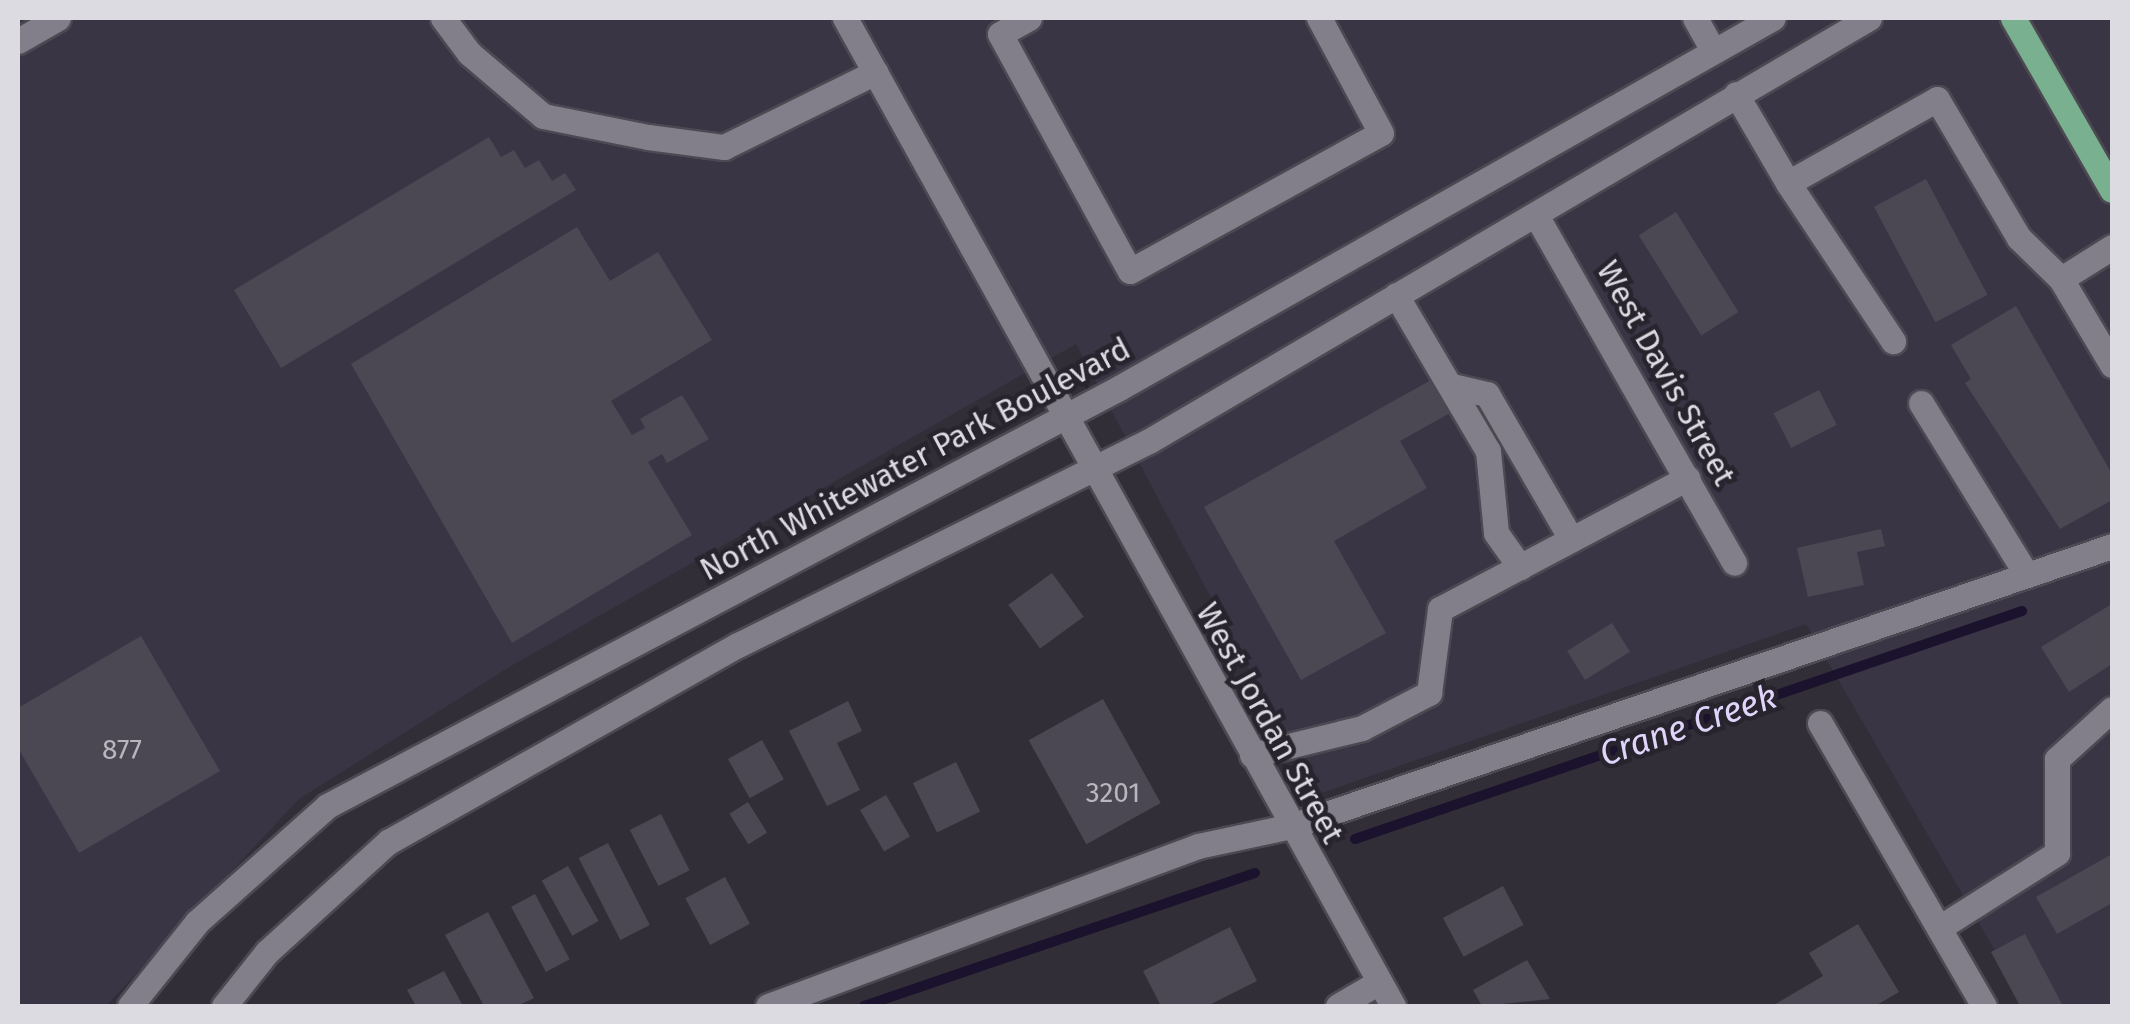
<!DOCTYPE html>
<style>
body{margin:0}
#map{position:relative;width:2130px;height:1024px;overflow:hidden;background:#312e38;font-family:"Fira Sans",sans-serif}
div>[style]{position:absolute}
.built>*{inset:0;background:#393545}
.stream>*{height:10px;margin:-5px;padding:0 5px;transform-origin:5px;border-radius:5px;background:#1b122e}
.building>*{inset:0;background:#4b4854;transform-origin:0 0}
.roads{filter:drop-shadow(2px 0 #4c4952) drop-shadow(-2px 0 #4c4952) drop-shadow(0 2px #4c4952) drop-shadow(0 -2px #4c4952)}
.minor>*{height:25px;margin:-12.5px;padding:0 12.5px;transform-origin:12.5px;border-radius:12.5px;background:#827f8b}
.major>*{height:25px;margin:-12.5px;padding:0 12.5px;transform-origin:12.5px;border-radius:12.5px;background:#79b08f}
span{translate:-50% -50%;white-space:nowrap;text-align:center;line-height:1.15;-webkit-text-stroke:9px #27242e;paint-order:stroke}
.number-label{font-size:28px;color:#b8b6be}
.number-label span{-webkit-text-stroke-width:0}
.street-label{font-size:32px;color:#dddbe2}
.water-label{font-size:35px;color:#dfd5fa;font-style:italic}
.frame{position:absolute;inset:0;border:20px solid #dddbe2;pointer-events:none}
</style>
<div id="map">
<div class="built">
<div style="clip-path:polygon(18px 18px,2112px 18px,2112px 1006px,2027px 1006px,1806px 624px,1316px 795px,1076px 344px,506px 669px,299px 799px,106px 1006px,18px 1006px)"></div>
</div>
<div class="stream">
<div style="left:1355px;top:839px;width:705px;rotate:-18.87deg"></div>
<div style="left:864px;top:1006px;width:413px;rotate:-18.8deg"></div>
</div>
<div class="building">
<div style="clip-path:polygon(489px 137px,501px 157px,514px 150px,525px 168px,539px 160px,552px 181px,565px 173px,576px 190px,281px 368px,234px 290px)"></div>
<div style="left:1926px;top:179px;width:131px;height:59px;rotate:62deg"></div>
<div style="left:1676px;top:212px;width:118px;height:44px;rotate:58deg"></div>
<div style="clip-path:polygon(577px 227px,610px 281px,658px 252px,712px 340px,611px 401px,632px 435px,645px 428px,640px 419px,682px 395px,709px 439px,667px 463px,662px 454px,648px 462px,692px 535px,512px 643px,351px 364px)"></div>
<div style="clip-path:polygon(2016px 306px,2112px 474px,2112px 500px,2060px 529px,1965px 383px,1971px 379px,1951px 345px)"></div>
<div style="clip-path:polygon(1440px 375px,1459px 408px,1400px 441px,1427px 488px,1334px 541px,1386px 633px,1301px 680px,1204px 507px)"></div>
<div style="left:1819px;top:390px;width:39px;height:51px;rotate:63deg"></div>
<div style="clip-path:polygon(1881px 529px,1885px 546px,1857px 552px,1864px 585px,1808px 597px,1797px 548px)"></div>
<div style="left:1052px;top:573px;width:54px;height:54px;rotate:54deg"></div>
<div style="clip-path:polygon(2112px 604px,2112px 664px,2069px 692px,2041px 647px)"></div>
<div style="left:1612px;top:623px;width:34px;height:53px;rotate:58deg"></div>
<div style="clip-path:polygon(141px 636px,220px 771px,79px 853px,18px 748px,18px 708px)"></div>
<div style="left:1103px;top:699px;width:119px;height:85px;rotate:61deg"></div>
<div style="clip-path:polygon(848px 701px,862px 731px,837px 743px,860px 790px,827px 806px,789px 731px)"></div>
<div style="left:762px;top:740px;width:45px;height:39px;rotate:61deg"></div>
<div style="left:956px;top:762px;width:55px;height:48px;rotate:64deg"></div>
<div style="left:886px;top:795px;width:48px;height:30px;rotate:60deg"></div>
<div style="left:748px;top:802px;width:36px;height:22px;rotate:58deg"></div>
<div style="left:661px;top:814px;width:63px;height:35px;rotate:63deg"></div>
<div style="left:608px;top:843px;width:92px;height:33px;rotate:63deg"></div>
<div style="clip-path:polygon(2112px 854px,2112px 903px,2057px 934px,2036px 897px)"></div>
<div style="left:568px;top:866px;width:63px;height:30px;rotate:61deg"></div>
<div style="left:725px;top:877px;width:53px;height:45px;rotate:62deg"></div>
<div style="left:1503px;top:886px;width:44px;height:68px;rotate:62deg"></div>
<div style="left:535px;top:894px;width:74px;height:27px;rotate:62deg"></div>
<div style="clip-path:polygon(488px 912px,534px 998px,517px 1006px,484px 1006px,445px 935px)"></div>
<div style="clip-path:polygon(1858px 924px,1899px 992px,1875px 1006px,1772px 1006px,1823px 976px,1809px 953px)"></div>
<div style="clip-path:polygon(1230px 927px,1257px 981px,1207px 1006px,1161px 1006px,1143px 971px)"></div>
<div style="clip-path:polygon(2025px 934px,2063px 1006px,2020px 1006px,1991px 952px)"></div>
<div style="clip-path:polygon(1527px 960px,1550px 999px,1482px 1006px,1473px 990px)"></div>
<div style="clip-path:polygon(444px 971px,463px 1006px,416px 1006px,407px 990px)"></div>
</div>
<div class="roads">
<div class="minor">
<div style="left:443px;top:18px;width:44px;rotate:53.4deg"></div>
<div style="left:469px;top:53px;width:97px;rotate:40.4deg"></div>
<div style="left:543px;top:116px;width:107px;rotate:11.3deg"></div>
<div style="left:648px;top:137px;width:77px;rotate:7.5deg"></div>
<div style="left:724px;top:147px;width:169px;rotate:-26.3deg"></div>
<div style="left:845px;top:18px;width:1130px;rotate:60.98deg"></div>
<div style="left:1029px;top:18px;width:33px;rotate:151deg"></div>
<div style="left:1000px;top:34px;width:270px;rotate:61.3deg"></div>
<div style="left:1130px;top:271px;width:286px;rotate:-28.8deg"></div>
<div style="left:1381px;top:133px;width:131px;rotate:-118.3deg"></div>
<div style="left:1695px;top:18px;width:37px;rotate:61deg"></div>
<div style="left:18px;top:41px;width:46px;rotate:-29.9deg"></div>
<div style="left:1736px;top:94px;width:103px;rotate:59.7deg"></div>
<div style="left:1788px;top:183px;width:171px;rotate:-29.4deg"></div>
<div style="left:1937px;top:99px;width:161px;rotate:59.5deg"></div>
<div style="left:2019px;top:238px;width:59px;rotate:44.3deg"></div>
<div style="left:2061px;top:279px;width:60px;rotate:-32.1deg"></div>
<div style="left:1788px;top:183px;width:190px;rotate:56.4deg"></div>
<div style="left:1537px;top:217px;width:398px;rotate:60.3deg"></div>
<div style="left:2061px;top:279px;width:100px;rotate:59.3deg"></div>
<div style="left:1396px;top:295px;width:181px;rotate:59.5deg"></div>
<div style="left:1488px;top:451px;width:82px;rotate:84.4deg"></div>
<div style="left:1496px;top:533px;width:42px;rotate:54.8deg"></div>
<div style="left:1452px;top:386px;width:36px;rotate:13deg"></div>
<div style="left:1487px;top:394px;width:168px;rotate:59.9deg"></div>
<div style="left:1921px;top:403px;width:202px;rotate:58.4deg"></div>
<div style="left:1820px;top:723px;width:327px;rotate:59.9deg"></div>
<div style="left:1252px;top:755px;width:113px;rotate:-13.8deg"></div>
<div style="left:1362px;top:728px;width:76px;rotate:-27.6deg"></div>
<div style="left:1429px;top:693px;width:85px;rotate:-82.5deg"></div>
<div style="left:1440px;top:609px;width:280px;rotate:-27.9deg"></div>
<div style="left:1939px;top:928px;width:140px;rotate:-32.4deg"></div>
<div style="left:2057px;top:853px;width:94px;rotate:-90deg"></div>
<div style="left:2057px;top:759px;width:74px;rotate:-42.3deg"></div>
<div style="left:130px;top:1006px;width:107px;rotate:-51.4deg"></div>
<div style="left:197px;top:922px;width:174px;rotate:-41.7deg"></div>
<div style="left:327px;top:806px;width:896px;rotate:-27.82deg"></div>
<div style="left:1119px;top:388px;width:751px;rotate:-29.5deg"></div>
<div style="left:224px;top:1006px;width:69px;rotate:-51.5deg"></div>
<div style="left:267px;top:952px;width:164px;rotate:-42.3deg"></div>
<div style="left:388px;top:842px;width:402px;rotate:-29.4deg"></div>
<div style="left:738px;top:645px;width:459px;rotate:-26.4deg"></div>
<div style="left:1149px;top:441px;width:835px;rotate:-30.43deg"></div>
<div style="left:768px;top:1006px;width:459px;rotate:-20.4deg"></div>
<div style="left:1198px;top:846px;width:95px;rotate:-12.1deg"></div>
<div style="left:1291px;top:826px;width:867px;rotate:-18.83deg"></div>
<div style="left:1338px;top:1006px;width:48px;rotate:-30.3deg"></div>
</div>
<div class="major">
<div style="left:2013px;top:18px;width:198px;rotate:60.1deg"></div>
</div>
</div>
<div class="number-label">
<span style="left:122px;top:750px">877</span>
<span style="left:1113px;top:793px">3201</span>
</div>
<div class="street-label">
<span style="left:1666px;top:373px;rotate:61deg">West Davis Street</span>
<span style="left:915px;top:459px;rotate:-28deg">North Whitewater Park Boulevard</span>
<span style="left:1270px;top:723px;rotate:61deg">West Jordan Street</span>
</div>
<div class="water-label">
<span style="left:1688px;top:725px;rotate:-19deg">Crane Creek</span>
</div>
<div class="frame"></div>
</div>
